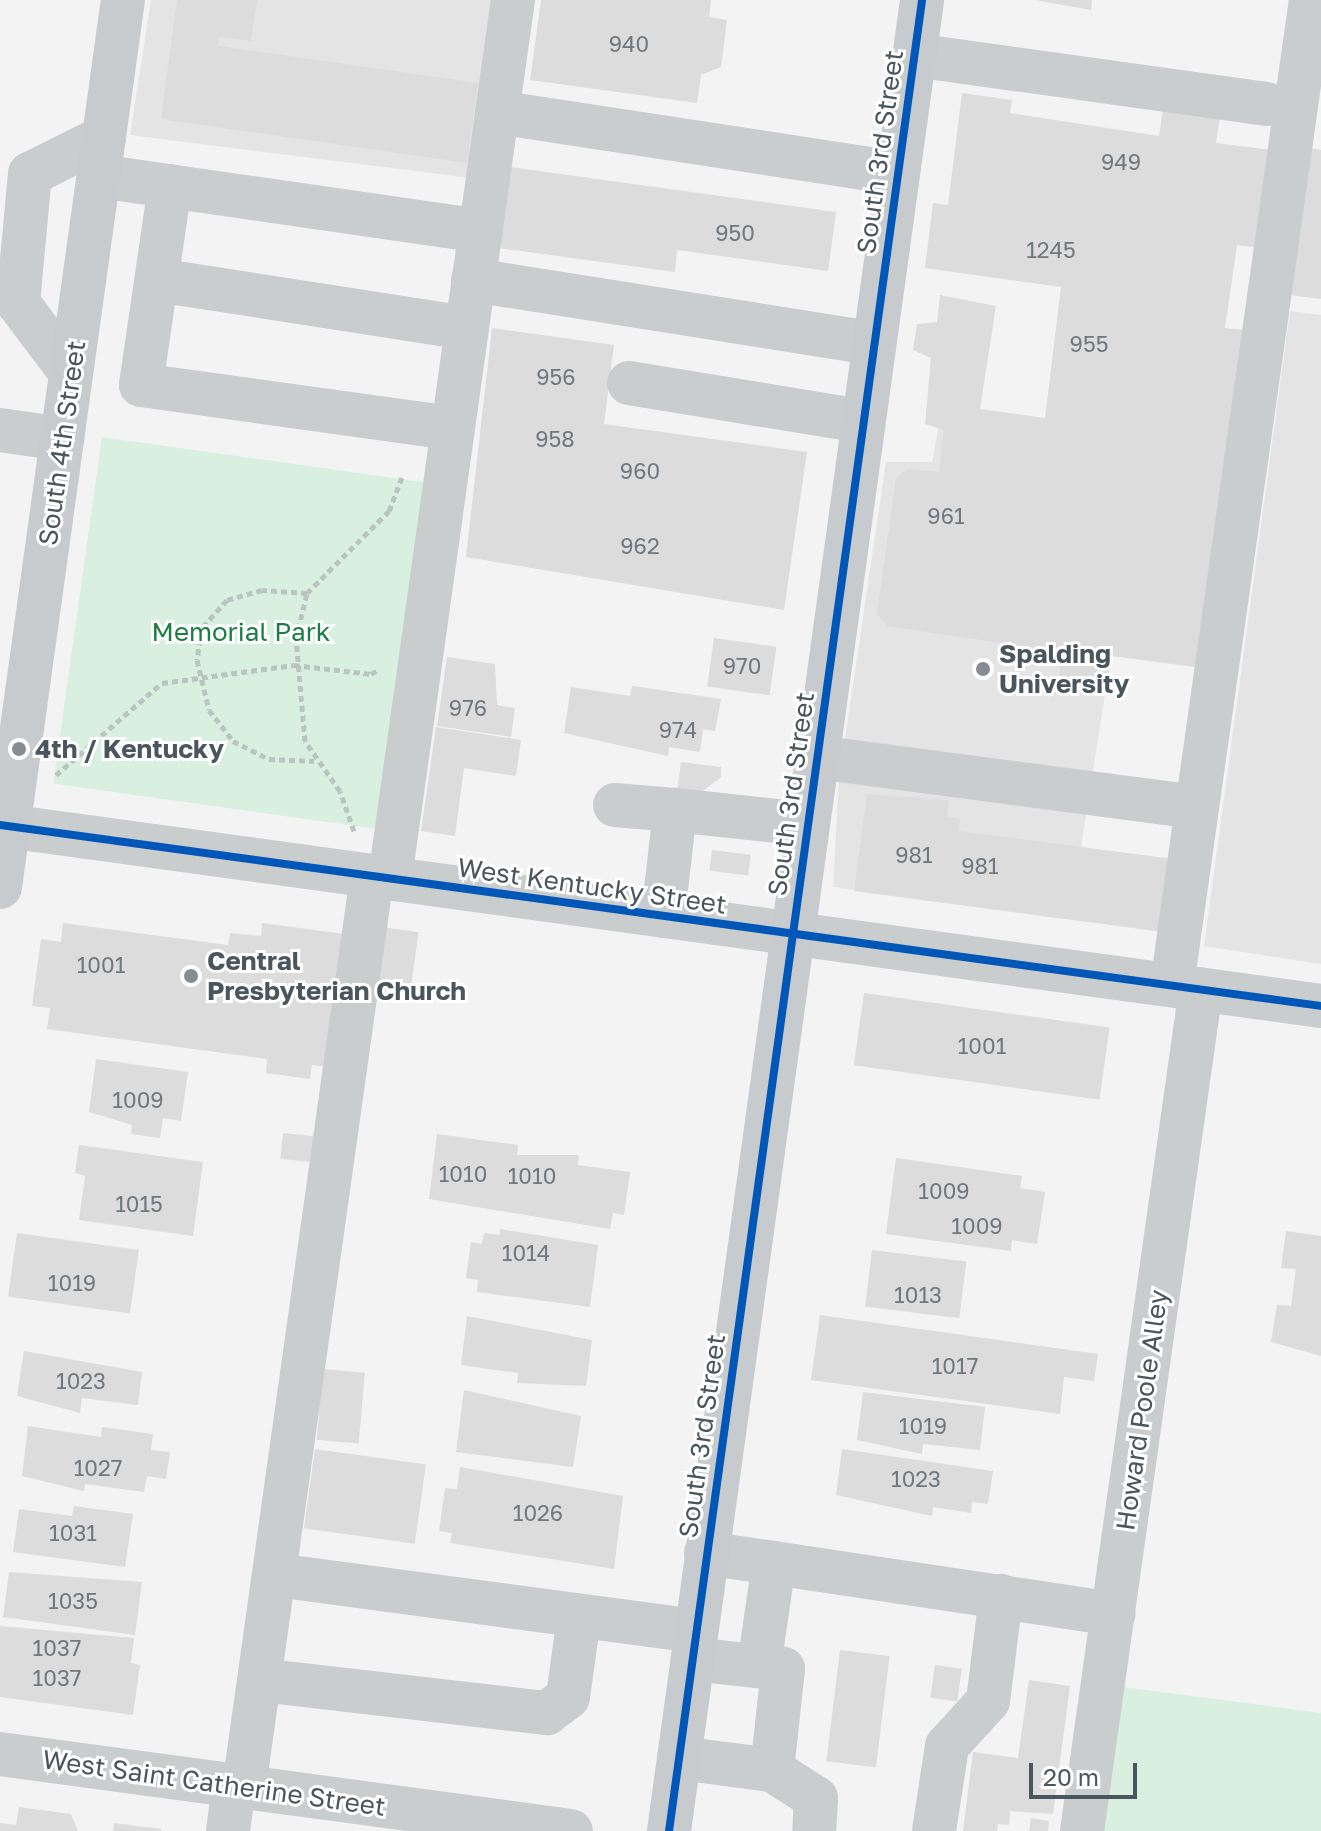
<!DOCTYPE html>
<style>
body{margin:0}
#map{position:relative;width:1321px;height:1831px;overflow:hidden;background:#f3f3f3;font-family:"Golos Text",sans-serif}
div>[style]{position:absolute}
.education>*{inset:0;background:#e5e4e4}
.green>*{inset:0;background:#d9f0e0;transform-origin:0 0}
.building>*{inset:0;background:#dcdcdd;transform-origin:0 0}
.path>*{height:5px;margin-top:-2.5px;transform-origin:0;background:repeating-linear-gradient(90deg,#bac5c1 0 6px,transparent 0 10px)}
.minor>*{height:44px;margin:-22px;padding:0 22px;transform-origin:22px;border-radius:22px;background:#cacdce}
.major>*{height:44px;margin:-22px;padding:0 22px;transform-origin:22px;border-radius:22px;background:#c8cbce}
.cycleway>*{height:8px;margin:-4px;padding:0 4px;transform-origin:4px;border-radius:4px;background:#0057b8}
.dots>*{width:22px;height:22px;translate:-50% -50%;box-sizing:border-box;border:4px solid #fff;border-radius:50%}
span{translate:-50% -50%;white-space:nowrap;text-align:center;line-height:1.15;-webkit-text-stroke:6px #fff;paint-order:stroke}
.number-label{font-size:22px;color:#6f787e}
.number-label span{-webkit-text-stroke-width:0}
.street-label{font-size:26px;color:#4a565e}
.park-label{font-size:26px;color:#1c7e45}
.poi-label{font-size:26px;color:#4a565e;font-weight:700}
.left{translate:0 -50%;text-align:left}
.scale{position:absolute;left:1029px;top:1763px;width:108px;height:36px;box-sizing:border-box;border:4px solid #4a565e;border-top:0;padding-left:10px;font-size:24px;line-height:28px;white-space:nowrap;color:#4a565e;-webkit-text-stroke:6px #fff;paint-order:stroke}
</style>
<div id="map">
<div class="education">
<div style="clip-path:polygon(151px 0,499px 0,471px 178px,130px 135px)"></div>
<div style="clip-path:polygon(1290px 311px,1321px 315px,1321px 964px,1204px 946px)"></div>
<div style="clip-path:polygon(942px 409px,1089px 655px,1111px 656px,1081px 847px,1170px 933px,833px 887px,839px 779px,886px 462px,932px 462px)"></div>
</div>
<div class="green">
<div style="left:102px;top:437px;width:330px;height:350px;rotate:8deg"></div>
<div style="clip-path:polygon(1116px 1686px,1321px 1713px,1321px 1831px,1095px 1831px)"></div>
</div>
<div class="building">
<div style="clip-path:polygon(177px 0,257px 0,251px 41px,219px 37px,218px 46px,478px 83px,467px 163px,161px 119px)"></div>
<div style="clip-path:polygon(541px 0,711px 0,709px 17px,727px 20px,721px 67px,701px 75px,697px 103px,530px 80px)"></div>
<div style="clip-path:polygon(1035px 0,1092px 0,1091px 10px)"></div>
<div style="clip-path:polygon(962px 93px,1012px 100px,1010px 113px,1159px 136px,1163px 108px,1221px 109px,1216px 143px,1273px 150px,1260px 248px,1237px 245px,1225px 328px,1247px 330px,1203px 668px,1111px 656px,1108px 682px,1059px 676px,1062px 652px,887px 626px,877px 614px,896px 478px,908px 469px,939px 472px,944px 430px,925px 424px,931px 358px,913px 350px,917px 324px,937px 322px,940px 295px,996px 306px,980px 409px,1045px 418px,1061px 287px,925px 268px,933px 203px,948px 205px)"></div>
<div style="clip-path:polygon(1308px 148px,1321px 150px,1321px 299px,1289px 295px)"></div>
<div style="clip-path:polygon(510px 167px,836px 212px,828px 271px,677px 250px,675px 272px,499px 248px)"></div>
<div style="clip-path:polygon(492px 328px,614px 345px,604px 424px,807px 452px,784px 610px,466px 557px)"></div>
<div style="left:714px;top:638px;width:63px;height:49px;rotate:8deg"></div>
<div style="clip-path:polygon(447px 657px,495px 664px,497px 705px,515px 708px,511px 737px,437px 726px)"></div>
<div style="clip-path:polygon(632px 686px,721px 699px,715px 731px,703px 729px,700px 752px,669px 747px,668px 756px,564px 733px,571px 687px,630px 696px)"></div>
<div style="clip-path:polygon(436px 727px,521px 740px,516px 776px,464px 768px,455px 836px,421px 831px)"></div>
<div style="clip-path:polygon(681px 762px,721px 767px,721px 777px,687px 803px,676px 801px)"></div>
<div style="clip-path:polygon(867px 794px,949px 800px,947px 817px,960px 819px,959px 831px,1181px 860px,1172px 933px,854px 891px)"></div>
<div style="left:712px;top:850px;width:39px;height:21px;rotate:7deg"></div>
<div style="clip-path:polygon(63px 923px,228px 945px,230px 933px,261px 936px,262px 923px,352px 935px,334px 1068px,312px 1065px,310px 1079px,266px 1073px,267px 1059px,47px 1029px,50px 1008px,32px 1006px,41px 939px,61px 942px)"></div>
<div style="left:382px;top:927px;width:37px;height:72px;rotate:8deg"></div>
<div style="left:864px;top:993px;width:248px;height:73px;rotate:8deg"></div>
<div style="clip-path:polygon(96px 1059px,188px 1072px,181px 1121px,163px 1118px,160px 1138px,131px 1134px,132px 1125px,89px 1112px)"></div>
<div style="left:283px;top:1133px;width:38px;height:26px;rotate:6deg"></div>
<div style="clip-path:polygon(437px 1134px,518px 1145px,517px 1155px,579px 1155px,578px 1165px,630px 1172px,624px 1215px,613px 1213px,610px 1229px,429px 1199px)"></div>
<div style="clip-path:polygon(79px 1145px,203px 1162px,193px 1236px,79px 1220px,85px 1176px,75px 1173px)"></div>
<div style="clip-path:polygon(896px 1158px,1022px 1176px,1020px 1188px,1045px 1192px,1037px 1244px,1012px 1240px,1011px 1251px,886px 1234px)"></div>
<div style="clip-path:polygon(500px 1229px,598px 1245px,590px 1307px,477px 1292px,478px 1280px,466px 1278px,471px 1242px,482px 1244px,484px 1233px,500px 1235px)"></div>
<div style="clip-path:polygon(1286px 1231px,1321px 1236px,1321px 1356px,1271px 1342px,1277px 1305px,1291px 1306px,1296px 1269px,1281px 1268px)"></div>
<div style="left:17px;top:1233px;width:123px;height:64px;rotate:8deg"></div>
<div style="left:872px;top:1250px;width:95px;height:57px;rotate:7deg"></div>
<div style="clip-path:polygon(820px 1315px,1098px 1354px,1094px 1381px,1064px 1377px,1060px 1414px,811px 1380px)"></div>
<div style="clip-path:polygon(467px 1316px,592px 1340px,586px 1386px,517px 1383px,518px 1373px,461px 1365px)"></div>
<div style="clip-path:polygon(24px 1351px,142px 1372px,138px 1405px,82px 1398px,80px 1413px,17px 1396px)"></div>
<div style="left:323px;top:1369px;width:42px;height:71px;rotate:5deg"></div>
<div style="clip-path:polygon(464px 1390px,581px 1416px,573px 1467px,456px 1452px)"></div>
<div style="clip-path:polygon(863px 1392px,985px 1407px,980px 1450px,923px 1444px,922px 1454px,857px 1440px)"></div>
<div style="clip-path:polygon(28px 1426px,101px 1437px,102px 1427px,153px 1434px,151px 1450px,170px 1452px,166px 1479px,147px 1476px,144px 1492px,85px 1484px,84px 1491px,22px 1476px)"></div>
<div style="left:315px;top:1449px;width:112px;height:80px;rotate:8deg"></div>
<div style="clip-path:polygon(842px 1449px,993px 1471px,988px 1504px,972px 1502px,971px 1513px,933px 1507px,932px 1516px,836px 1495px)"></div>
<div style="clip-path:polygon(460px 1467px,623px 1496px,614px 1569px,450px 1543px,452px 1533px,439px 1531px,445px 1488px,457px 1489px)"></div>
<div style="clip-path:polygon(74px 1506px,133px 1514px,125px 1567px,13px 1552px,19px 1509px,72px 1516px)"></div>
<div style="clip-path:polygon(9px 1572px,142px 1582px,135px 1635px,3px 1617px)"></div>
<div style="clip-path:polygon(0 1626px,134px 1638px,131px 1663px,140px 1665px,133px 1715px,0 1697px)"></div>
<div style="left:840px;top:1650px;width:50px;height:112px;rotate:7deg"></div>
<div style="left:935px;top:1665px;width:27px;height:33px;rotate:8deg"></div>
<div style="clip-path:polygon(1029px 1680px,1070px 1686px,1053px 1814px,1010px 1811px,1009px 1825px,998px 1824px,997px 1831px,963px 1831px,973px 1752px,1018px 1758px)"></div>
<div style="clip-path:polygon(19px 1807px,71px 1814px,78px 1831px,0 1831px,0 1823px,16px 1825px)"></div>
<div style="clip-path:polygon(1031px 1818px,1049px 1821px,1048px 1831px,1029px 1831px)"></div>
<div style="clip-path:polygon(114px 1823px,162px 1829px,161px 1831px,113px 1831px)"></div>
</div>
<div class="path">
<div style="left:307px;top:593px;width:45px;rotate:-176.2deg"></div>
<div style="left:262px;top:590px;width:36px;rotate:164deg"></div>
<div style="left:227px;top:600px;width:39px;rotate:132deg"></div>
<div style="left:201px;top:629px;width:31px;rotate:97deg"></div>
<div style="left:197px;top:660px;width:51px;rotate:76.5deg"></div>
<div style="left:209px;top:710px;width:39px;rotate:52deg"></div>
<div style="left:233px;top:741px;width:40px;rotate:26.6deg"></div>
<div style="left:269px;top:759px;width:45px;rotate:2.5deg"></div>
<div style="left:56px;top:775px;width:140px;rotate:-41deg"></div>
<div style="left:162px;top:683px;width:133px;rotate:-7.8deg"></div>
<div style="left:294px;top:665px;width:78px;rotate:6.7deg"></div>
<div style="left:371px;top:674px;width:9px;rotate:-32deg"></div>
<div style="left:354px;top:831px;width:42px;rotate:-109.3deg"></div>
<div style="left:340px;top:791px;width:61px;rotate:-125deg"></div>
<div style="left:305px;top:741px;width:102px;rotate:-95deg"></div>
<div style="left:296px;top:639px;width:47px;rotate:-76.6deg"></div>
<div style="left:307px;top:593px;width:116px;rotate:-45deg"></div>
<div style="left:389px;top:511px;width:36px;rotate:-69deg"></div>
</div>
<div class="minor">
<div style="left:914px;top:55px;width:356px;rotate:7.9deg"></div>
<div style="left:497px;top:112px;width:405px;rotate:8.7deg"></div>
<div style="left:99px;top:176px;width:386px;rotate:8.2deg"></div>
<div style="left:170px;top:186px;width:201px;rotate:98.3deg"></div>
<div style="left:141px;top:385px;width:312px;rotate:7.9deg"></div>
<div style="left:157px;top:280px;width:313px;rotate:8.8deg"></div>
<div style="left:473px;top:280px;width:405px;rotate:9deg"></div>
<div style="left:71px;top:373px;width:88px;rotate:-127.1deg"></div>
<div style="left:18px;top:303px;width:130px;rotate:-84.7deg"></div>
<div style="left:30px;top:174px;width:83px;rotate:-26.6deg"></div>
<div style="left:629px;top:383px;width:236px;rotate:9.3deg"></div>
<div style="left:0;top:430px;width:63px;rotate:8.3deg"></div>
<div style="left:816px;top:757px;width:384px;rotate:7.5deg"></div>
<div style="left:615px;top:805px;width:60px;rotate:4.8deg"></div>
<div style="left:0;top:825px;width:1333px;rotate:7.8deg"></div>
<div style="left:390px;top:878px;width:887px;rotate:-82.03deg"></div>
<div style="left:663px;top:916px;width:107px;rotate:-83.5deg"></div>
<div style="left:675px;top:810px;width:133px;rotate:6.1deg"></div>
<div style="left:1172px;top:985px;width:995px;rotate:-81.97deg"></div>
<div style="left:706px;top:1553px;width:412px;rotate:8.5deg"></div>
<div style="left:276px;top:1575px;width:424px;rotate:7.6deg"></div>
<div style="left:759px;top:1666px;width:104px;rotate:-81.7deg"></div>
<div style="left:260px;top:1680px;width:289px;rotate:6.6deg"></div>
<div style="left:547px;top:1713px;width:26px;rotate:-37deg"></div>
<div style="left:568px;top:1697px;width:81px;rotate:-82.2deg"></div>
<div style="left:0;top:1754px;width:576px;rotate:7.68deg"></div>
<div style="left:679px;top:1758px;width:94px;rotate:7.4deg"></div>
<div style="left:772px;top:1770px;width:102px;rotate:-83.8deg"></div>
<div style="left:783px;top:1669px;width:91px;rotate:-173.7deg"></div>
<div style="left:772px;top:1770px;width:52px;rotate:32.5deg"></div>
<div style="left:816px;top:1798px;width:33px;rotate:93deg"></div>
<div style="left:244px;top:1787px;width:920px;rotate:-82deg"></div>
<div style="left:228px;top:1831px;width:45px;rotate:-82.4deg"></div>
<div style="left:934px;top:1831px;width:86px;rotate:-81.3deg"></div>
<div style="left:947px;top:1746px;width:61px;rotate:-47.7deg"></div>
<div style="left:988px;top:1701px;width:106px;rotate:-82.9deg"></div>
<div style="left:1082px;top:1831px;width:850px;rotate:-81.96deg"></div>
</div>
<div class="major">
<div style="left:0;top:887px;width:895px;rotate:-82.11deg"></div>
<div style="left:669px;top:1831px;width:1848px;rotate:-82.13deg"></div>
</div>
<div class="cycleway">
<div style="left:0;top:825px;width:1333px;rotate:7.8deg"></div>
<div style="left:669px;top:1831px;width:1848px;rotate:-82.13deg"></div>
</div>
<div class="dots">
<div style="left:983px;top:669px;background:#858d92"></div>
<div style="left:19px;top:749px;background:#858d92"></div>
<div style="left:191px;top:976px;background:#858d92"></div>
</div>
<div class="number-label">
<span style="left:629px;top:44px">940</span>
<span style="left:1121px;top:162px">949</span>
<span style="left:735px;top:233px">950</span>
<span style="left:1051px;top:250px">1245</span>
<span style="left:1089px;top:344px">955</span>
<span style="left:556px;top:377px">956</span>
<span style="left:555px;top:439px">958</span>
<span style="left:640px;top:471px">960</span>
<span style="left:946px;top:516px">961</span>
<span style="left:640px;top:546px">962</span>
<span style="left:742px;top:666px">970</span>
<span style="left:468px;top:708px">976</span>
<span style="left:678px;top:730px">974</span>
<span style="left:914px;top:855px">981</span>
<span style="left:980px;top:866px">981</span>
<span style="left:101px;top:965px">1001</span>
<span style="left:982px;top:1046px">1001</span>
<span style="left:138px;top:1100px">1009</span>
<span style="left:463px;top:1174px">1010</span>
<span style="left:532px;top:1176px">1010</span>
<span style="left:944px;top:1191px">1009</span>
<span style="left:139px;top:1204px">1015</span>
<span style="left:977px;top:1226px">1009</span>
<span style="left:526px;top:1253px">1014</span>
<span style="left:72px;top:1283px">1019</span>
<span style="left:918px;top:1295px">1013</span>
<span style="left:955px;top:1366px">1017</span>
<span style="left:81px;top:1381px">1023</span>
<span style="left:923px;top:1426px">1019</span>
<span style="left:98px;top:1468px">1027</span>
<span style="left:916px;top:1479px">1023</span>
<span style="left:538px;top:1513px">1026</span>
<span style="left:73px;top:1533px">1031</span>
<span style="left:73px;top:1601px">1035</span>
<span style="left:57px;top:1648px">1037</span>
<span style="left:57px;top:1678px">1037</span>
</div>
<div class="street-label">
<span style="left:880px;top:152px;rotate:-82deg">South 3rd Street</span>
<span style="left:62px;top:443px;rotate:-82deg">South 4th Street</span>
<span style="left:791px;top:794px;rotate:-82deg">South 3rd Street</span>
<span style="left:592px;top:886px;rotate:8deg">West Kentucky Street</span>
<span style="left:1142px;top:1410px;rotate:-82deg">Howard Poole Alley</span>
<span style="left:702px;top:1436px;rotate:-82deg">South 3rd Street</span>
<span style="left:214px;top:1783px;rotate:8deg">West Saint Catherine Street</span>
</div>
<div class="park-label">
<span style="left:241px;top:632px">Memorial Park</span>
</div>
<div class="poi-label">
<span class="left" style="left:999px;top:669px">Spalding<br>University</span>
<span class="left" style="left:35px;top:749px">4th / Kentucky</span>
<span class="left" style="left:207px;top:976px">Central<br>Presbyterian Church</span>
</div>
<div class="scale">20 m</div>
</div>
